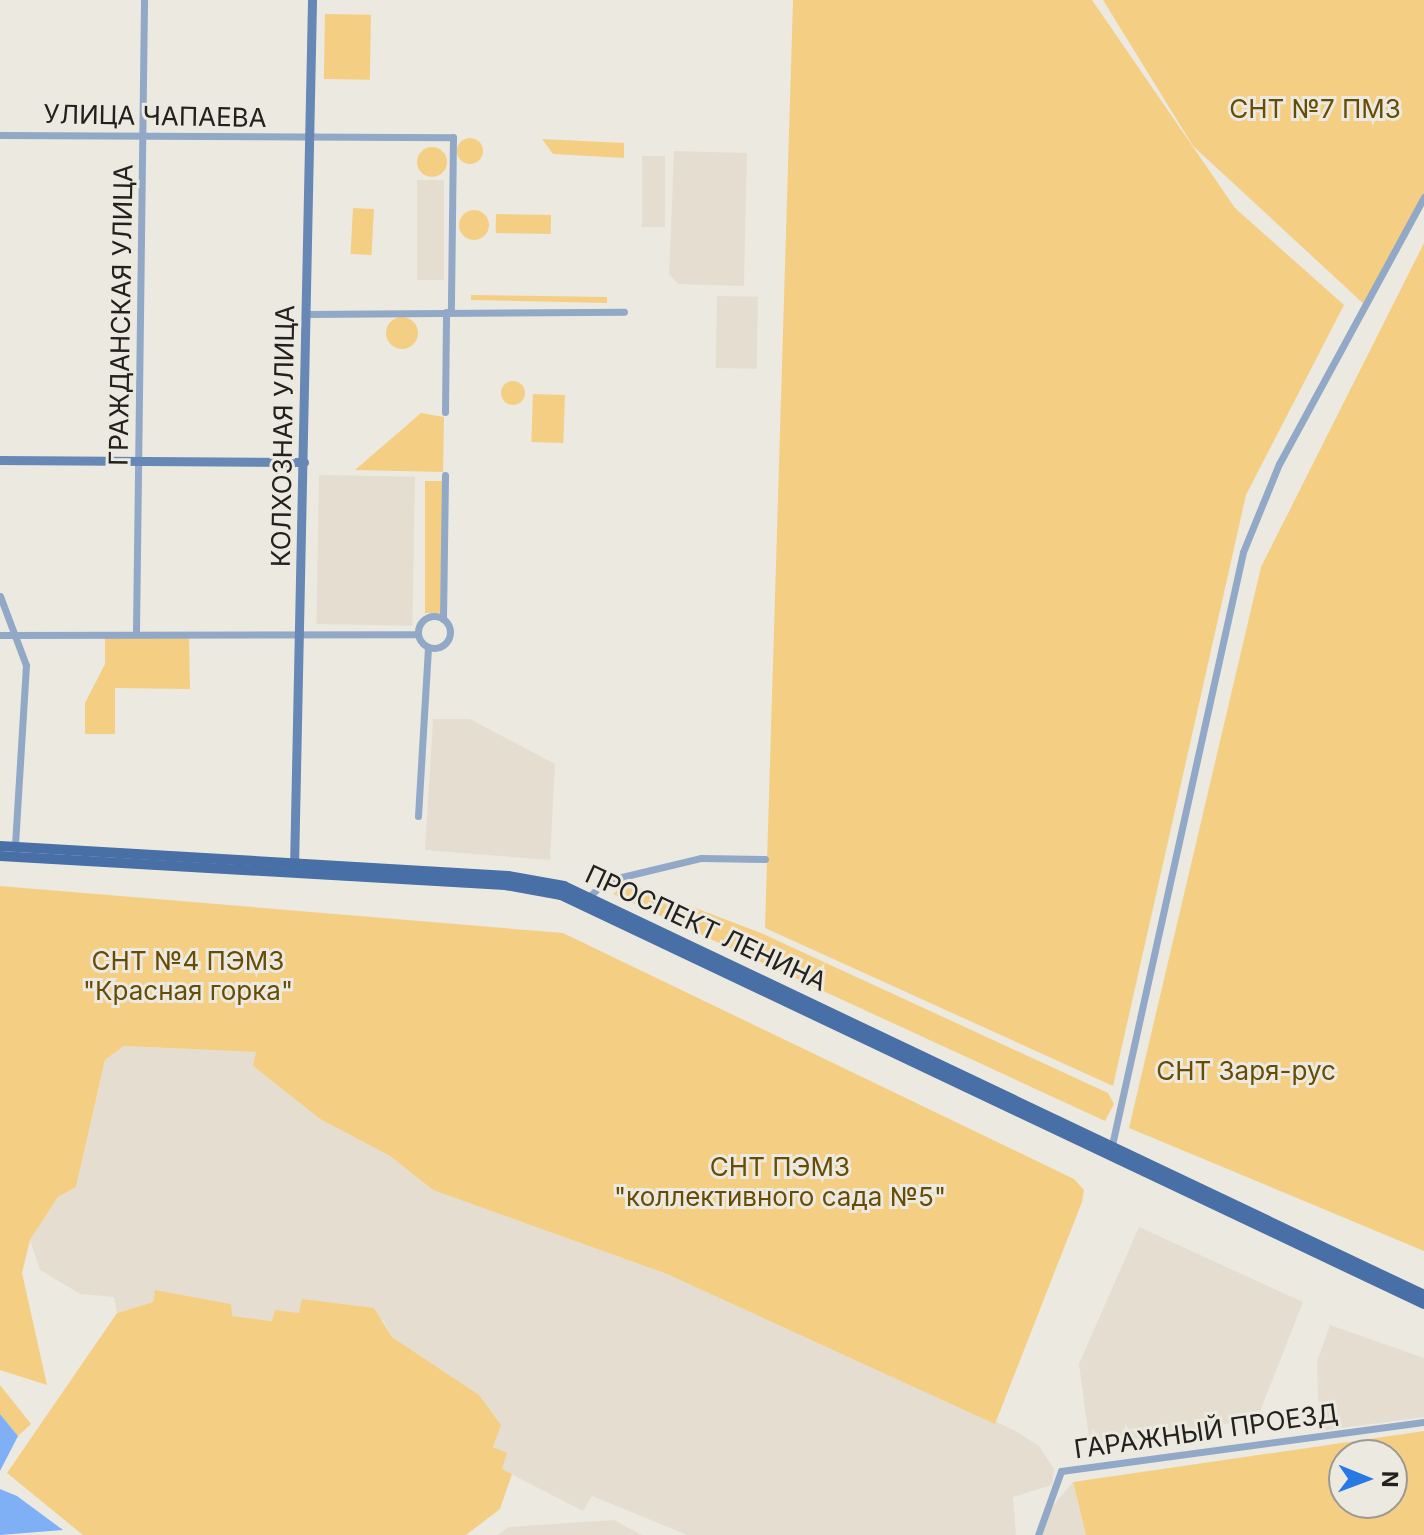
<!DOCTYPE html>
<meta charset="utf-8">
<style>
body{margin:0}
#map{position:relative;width:1424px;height:1535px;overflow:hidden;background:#ece9e1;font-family:Inter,sans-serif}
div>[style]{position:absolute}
.built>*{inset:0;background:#e5ded0;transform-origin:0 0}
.green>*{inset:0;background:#f4cf83;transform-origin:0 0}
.round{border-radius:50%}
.water>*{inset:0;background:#7fb0f6}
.street>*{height:7px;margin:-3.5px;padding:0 3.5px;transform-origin:3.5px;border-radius:3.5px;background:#92a8c7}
.street>.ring{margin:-3.5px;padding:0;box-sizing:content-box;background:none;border:7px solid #92a8c7;border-radius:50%}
.secondary>*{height:9px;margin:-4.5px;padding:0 4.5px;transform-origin:4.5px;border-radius:4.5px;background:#6787b4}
.primary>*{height:10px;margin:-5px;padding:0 5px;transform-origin:5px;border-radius:5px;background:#486fa6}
span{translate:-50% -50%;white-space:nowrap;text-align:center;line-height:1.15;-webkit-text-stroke:6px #ece9e1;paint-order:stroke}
.park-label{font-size:26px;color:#674c05}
.street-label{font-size:26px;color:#22211e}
.north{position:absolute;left:1328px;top:1439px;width:80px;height:80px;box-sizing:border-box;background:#ece9e1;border:2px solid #9b9993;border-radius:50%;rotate:91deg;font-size:22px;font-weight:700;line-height:32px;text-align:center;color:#22211e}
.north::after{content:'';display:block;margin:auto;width:28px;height:36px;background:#2879e4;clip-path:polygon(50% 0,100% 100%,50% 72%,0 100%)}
</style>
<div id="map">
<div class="built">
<div style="clip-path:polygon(674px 151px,747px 153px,744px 286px,678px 284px,669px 274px)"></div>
<div style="left:642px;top:156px;width:23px;height:71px"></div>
<div style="left:417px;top:180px;width:27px;height:100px"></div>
<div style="left:717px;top:296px;width:41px;height:72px;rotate:1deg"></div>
<div style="left:319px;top:475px;width:96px;height:149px;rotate:1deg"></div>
<div style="clip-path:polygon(433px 719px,470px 719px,555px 764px,550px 860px,425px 850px)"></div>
<div style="clip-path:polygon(124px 1046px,257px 1052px,253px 1066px,320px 1119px,390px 1156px,433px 1190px,667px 1274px,1014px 1430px,1039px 1446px,1054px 1469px,1052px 1485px,1013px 1497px,1016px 1535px,687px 1535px,592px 1496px,583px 1511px,501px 1469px,478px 1395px,392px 1337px,383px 1320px,299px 1313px,273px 1321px,231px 1316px,231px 1304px,155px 1291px,153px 1302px,117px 1313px,114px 1297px,80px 1294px,40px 1270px,30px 1240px,58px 1197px,76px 1187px,105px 1060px)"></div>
<div style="clip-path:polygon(1139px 1227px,1303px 1302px,1257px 1419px,1090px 1446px,1079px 1364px)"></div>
<div style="clip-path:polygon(1330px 1325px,1424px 1358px,1424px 1417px,1319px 1431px,1317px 1362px)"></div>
<div style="clip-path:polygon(1073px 1482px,1086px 1535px,1043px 1535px,1043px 1518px)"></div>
<div style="clip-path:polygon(614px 1520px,642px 1535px,497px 1535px,509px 1527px)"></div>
</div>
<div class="green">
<div style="clip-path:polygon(793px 0,1092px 0,1235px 208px,1344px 305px,1246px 495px,1113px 1086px,765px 928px)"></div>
<div style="clip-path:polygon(1103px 0,1424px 0,1424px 204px,1366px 306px,1193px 146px)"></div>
<div style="left:325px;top:14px;width:46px;height:65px;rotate:1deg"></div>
<div class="round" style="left:457px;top:138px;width:26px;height:26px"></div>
<div style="clip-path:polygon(542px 139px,624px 143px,624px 158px,553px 154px)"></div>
<div class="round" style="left:417px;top:147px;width:30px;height:30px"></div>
<div style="left:353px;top:208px;width:21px;height:46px;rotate:3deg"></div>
<div class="round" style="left:459px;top:210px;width:30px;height:30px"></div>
<div style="left:496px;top:214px;width:55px;height:19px;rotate:1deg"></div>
<div style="clip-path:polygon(1424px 243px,1424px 1251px,1129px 1128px,1261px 567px)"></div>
<div style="clip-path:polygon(471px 295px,607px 297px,607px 303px,471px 300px)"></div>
<div class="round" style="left:386px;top:317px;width:32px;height:32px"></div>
<div class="round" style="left:501px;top:381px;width:24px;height:24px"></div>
<div style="left:533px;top:394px;width:32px;height:48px;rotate:2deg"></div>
<div style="clip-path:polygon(421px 413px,444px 417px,443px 472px,355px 470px)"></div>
<div style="left:425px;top:481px;width:17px;height:132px"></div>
<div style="clip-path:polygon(105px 635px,189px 637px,190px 689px,115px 688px,115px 734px,85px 734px,85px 703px,105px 664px)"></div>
<div style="clip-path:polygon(0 886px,563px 933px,1074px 1179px,1084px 1190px,1082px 1202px,995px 1424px,667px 1274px,433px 1190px,390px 1156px,320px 1119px,253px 1066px,256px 1052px,124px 1046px,105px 1060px,76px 1187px,58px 1197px,30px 1240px,22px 1273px,47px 1385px,0 1370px)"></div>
<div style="clip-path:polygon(621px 888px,645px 889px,761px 933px,1108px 1093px,1114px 1104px,1105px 1121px,613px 894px)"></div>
<div style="clip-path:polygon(155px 1290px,231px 1304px,232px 1316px,272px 1321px,275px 1310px,299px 1313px,302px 1299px,374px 1308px,392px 1337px,479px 1395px,501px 1425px,493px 1447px,507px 1453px,502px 1469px,512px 1474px,500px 1509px,466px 1535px,83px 1535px,7px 1473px,117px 1313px,153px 1302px)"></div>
<div style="clip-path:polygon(0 1385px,31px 1424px,18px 1436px,0 1414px)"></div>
<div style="clip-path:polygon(evenodd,1424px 1431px,1424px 1535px,1086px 1535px,1073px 1482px,1424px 1431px,1392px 1455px,1392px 1503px,1344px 1503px,1344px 1455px,1392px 1455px)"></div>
</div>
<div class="water">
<div style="clip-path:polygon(0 1414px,18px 1436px,0 1471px)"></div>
<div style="clip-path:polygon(0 1489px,17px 1496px,63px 1530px,0 1535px)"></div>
</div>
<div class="street">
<div style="left:0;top:135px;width:453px;rotate:0.3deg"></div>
<div style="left:453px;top:137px;width:173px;rotate:90.7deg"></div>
<div style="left:307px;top:314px;width:317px;rotate:-0.4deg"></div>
<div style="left:445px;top:412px;width:100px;rotate:-89.4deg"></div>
<div style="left:0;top:596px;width:74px;rotate:69.4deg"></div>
<div style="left:26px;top:665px;width:181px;rotate:93.5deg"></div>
<div class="ring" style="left:418px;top:616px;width:25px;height:25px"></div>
<div style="left:443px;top:619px;width:144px;rotate:-89.2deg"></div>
<div style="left:136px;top:631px;width:631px;rotate:-89.27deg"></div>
<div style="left:0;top:635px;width:418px;rotate:-0.1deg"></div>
<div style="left:418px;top:816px;width:169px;rotate:-86.6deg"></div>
<div style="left:591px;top:895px;width:20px;rotate:-45deg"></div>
<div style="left:605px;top:881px;width:99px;rotate:-13.5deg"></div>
<div style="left:701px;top:858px;width:64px;rotate:0.9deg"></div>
<div style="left:1112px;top:1145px;width:607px;rotate:-77.54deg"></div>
<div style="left:1243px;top:552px;width:95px;rotate:-67.8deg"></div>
<div style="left:1279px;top:464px;width:304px;rotate:-61.5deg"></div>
<div style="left:1038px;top:1535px;width:68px;rotate:-70.2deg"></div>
<div style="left:1061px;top:1471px;width:366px;rotate:-7.7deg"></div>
</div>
<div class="secondary">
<div style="left:0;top:460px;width:304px;rotate:0.4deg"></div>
<div style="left:294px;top:868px;width:868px;rotate:-88.81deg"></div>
</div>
<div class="primary">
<div style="left:0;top:846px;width:509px;rotate:3.38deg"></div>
<div style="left:508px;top:876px;width:57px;rotate:10.1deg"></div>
<div style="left:564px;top:886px;width:952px;rotate:25.43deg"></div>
<div style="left:0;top:856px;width:506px;rotate:3.29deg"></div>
<div style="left:505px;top:885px;width:57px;rotate:10.1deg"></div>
<div style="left:561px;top:895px;width:955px;rotate:25.36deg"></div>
</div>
<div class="park-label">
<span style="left:1315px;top:109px">СНТ №7 ПМЗ</span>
<span style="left:188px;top:976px">СНТ №4 ПЭМЗ<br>"Красная горка"</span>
<span style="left:1246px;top:1071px">СНТ Заря-рус</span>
<span style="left:780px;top:1182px">СНТ ПЭМЗ<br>"коллективного сада №5"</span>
</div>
<div class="street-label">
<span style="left:155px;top:116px;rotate:1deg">УЛИЦА ЧАПАЕВА</span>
<span style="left:121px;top:315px;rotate:-89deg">ГРАЖДАНСКАЯ УЛИЦА</span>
<span style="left:283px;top:436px;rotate:-89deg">КОЛХОЗНАЯ УЛИЦА</span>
<span style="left:706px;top:928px;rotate:25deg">ПРОСПЕКТ ЛЕНИНА</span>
<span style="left:1206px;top:1431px;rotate:-8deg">ГАРАЖНЫЙ ПРОЕЗД</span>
</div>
<div class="north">N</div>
</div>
